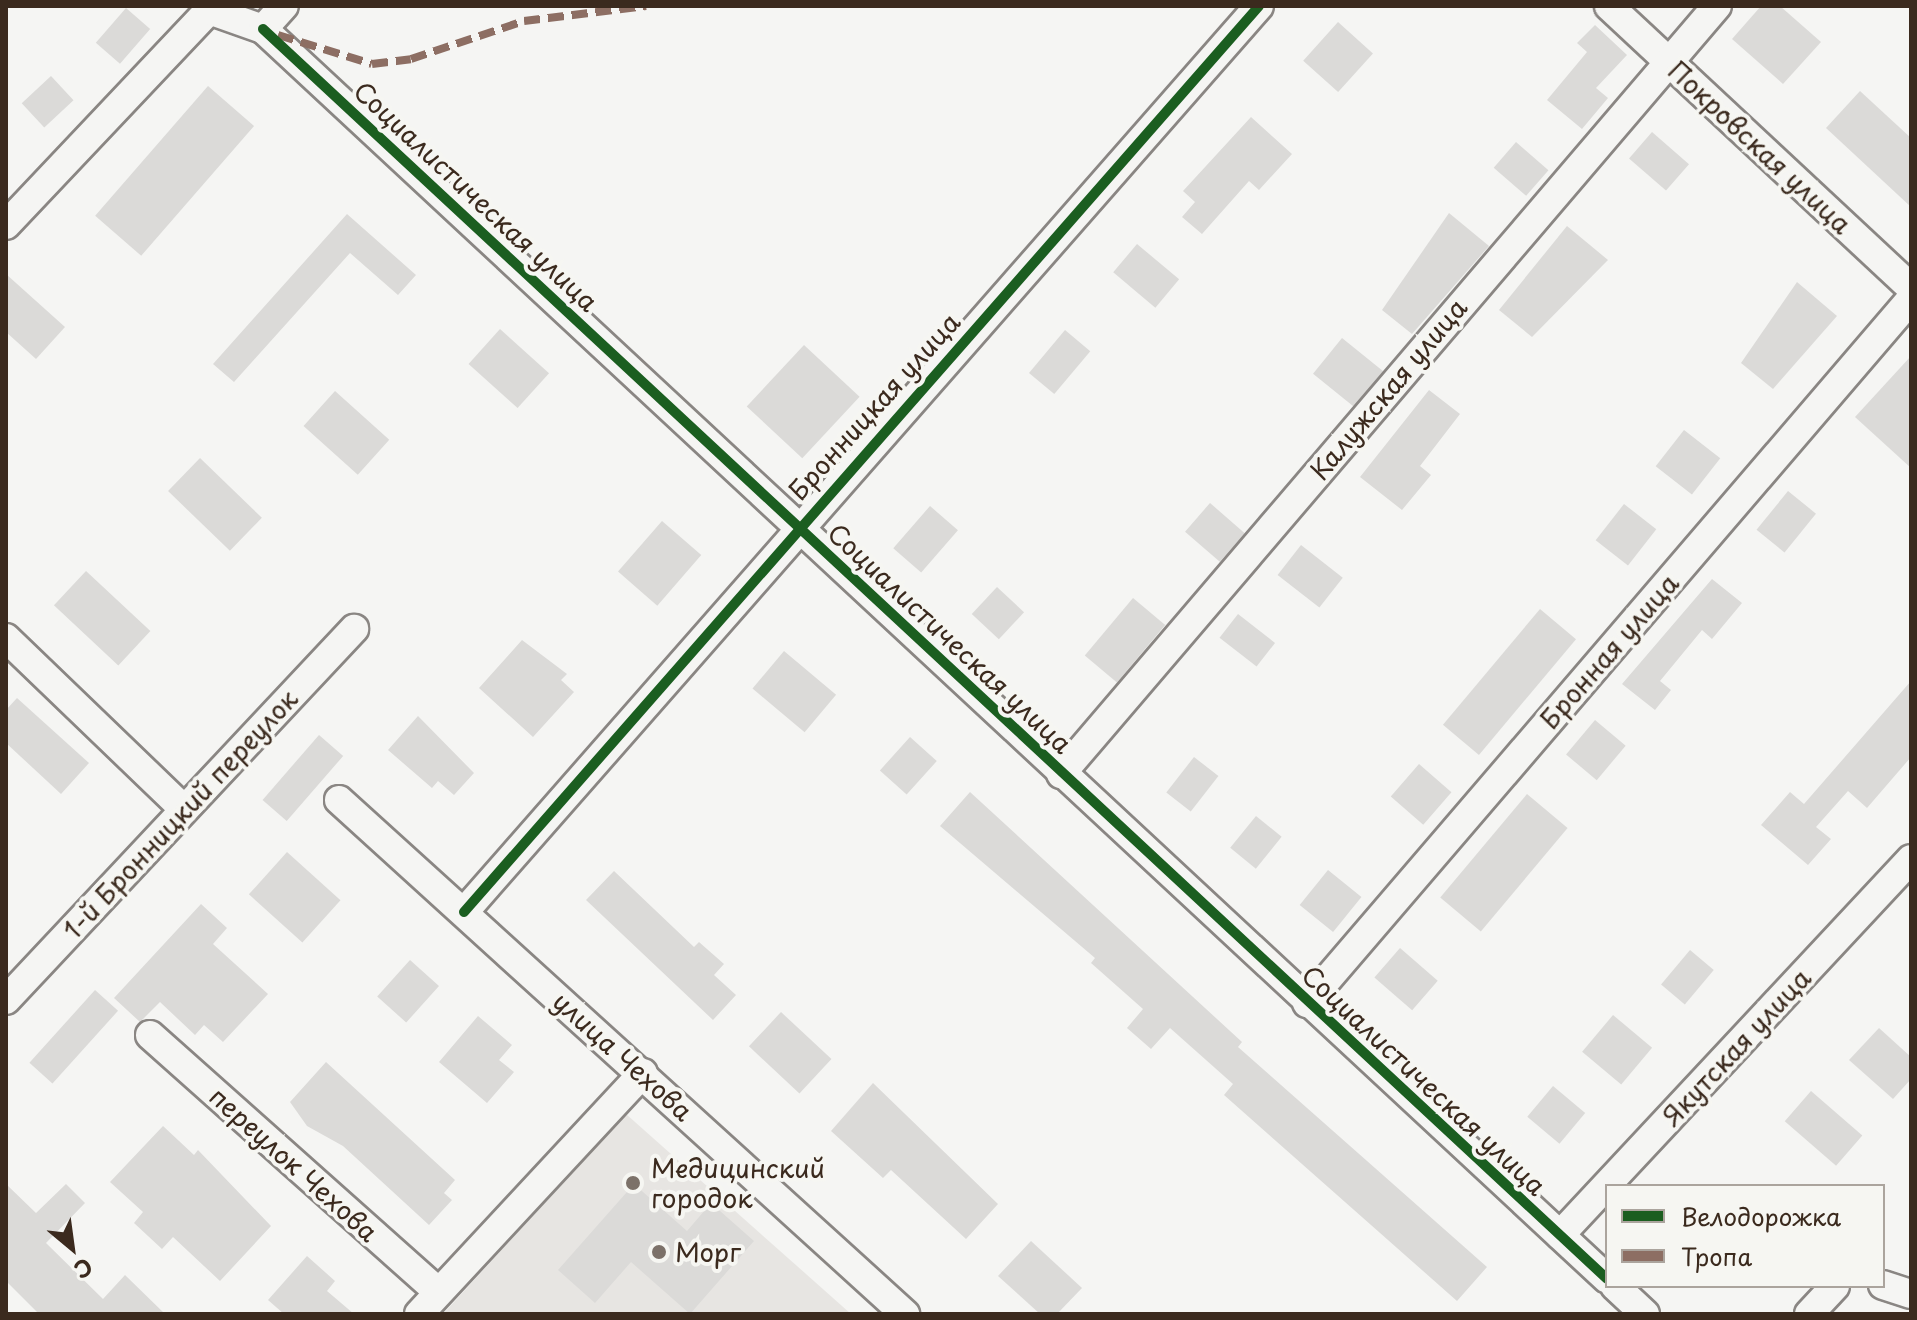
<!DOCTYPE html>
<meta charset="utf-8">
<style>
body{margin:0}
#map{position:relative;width:1917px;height:1320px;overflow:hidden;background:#f5f5f3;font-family:"Playpen Sans",sans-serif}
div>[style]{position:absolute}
.built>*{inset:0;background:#e7e5e2}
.building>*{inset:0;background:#dbdad8;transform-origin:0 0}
.roads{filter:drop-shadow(2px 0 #8a8683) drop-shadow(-2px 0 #8a8683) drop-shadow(0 2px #8a8683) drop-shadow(0 -2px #8a8683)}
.minor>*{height:28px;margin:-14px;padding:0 14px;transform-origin:14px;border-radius:14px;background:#f5f5f3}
.quiet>*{height:8px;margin-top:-4px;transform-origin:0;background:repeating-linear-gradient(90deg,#8d6e63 0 16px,transparent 0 24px)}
.cycleway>*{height:10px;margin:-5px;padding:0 5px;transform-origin:5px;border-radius:5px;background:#1b5e20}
.dots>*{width:22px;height:22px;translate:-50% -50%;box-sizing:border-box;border:4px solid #f6f6f2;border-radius:50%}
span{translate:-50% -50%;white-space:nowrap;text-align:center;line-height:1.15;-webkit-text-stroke:8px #f6f6f2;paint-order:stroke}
.street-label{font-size:26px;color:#3b2a1e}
.poi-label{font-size:26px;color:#3b2a1e}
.left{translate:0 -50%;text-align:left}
.frame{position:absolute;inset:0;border:8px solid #3b2a1e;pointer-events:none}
.legend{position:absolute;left:1605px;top:1184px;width:280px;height:104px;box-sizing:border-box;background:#f6f6f2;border:2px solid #aba49d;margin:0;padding:10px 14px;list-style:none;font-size:24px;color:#3b2a1e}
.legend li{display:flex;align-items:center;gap:16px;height:40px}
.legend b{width:40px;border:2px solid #aba49d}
.north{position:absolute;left:32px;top:1208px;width:80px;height:80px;-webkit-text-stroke:6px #f6f6f2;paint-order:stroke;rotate:151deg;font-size:22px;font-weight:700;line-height:32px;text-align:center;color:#3b2a1e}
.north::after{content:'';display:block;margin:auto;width:28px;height:36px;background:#3b2a1e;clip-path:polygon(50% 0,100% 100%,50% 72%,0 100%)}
</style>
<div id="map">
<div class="built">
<div style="clip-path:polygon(626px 1114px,851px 1314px,443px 1314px)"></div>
</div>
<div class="building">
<div style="clip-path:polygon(1761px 6px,1780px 6px,1821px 42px,1783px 84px,1732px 39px)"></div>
<div style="left:126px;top:8px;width:32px;height:46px;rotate:41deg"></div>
<div style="left:1338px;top:22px;width:47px;height:52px;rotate:42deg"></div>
<div style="clip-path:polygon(1595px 25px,1627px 55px,1596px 88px,1608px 98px,1582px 129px,1547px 100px,1587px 52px,1577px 43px)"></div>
<div style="left:51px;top:76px;width:33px;height:40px;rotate:47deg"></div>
<div style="left:208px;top:86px;width:61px;height:172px;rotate:41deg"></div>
<div style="clip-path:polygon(1860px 91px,1911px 138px,1911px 207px,1826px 128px)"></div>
<div style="clip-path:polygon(1251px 117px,1292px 154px,1259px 190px,1249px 181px,1202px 234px,1182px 217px,1195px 202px,1183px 191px)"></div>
<div style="left:1652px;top:132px;width:49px;height:35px;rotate:41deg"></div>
<div style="left:1516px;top:142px;width:43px;height:34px;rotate:41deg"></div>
<div style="clip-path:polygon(1449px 213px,1489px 246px,1412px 334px,1382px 310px)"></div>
<div style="clip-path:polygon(347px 214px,416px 275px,398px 295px,350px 253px,234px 382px,213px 364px)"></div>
<div style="clip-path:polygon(1567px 226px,1608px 260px,1532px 337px,1499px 310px)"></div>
<div style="left:1137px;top:244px;width:55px;height:37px;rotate:40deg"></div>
<div style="clip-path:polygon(6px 274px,65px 327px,36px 359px,6px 332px)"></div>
<div style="clip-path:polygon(1797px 282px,1837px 316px,1773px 389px,1741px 363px)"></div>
<div style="left:500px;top:329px;width:66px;height:47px;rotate:42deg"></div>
<div style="left:1065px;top:330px;width:33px;height:56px;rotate:40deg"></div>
<div style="left:1342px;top:338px;width:53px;height:46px;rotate:39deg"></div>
<div style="left:804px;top:345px;width:76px;height:84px;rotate:43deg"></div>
<div style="clip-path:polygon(1911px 356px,1911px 468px,1855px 417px)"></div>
<div style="clip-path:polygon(1429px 390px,1460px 414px,1420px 466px,1431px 475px,1402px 510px,1360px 477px)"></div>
<div style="left:335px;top:391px;width:73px;height:47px;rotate:42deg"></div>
<div style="left:1684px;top:430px;width:46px;height:46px;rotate:38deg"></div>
<div style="left:200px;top:458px;width:86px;height:46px;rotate:44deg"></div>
<div style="left:1788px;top:491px;width:36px;height:50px;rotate:39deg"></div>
<div style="left:1210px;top:503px;width:46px;height:38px;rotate:41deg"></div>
<div style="left:1624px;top:504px;width:41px;height:46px;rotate:38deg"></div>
<div style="left:930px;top:506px;width:37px;height:56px;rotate:41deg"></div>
<div style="left:662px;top:521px;width:52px;height:67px;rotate:41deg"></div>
<div style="left:1301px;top:545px;width:53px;height:38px;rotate:38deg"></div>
<div style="left:86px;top:571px;width:88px;height:47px;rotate:43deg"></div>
<div style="clip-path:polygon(1712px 579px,1742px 603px,1712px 639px,1702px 630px,1660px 681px,1671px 690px,1655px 710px,1622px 684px)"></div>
<div style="left:997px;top:587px;width:37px;height:37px;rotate:43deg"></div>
<div style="left:1133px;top:598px;width:42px;height:75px;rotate:40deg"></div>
<div style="left:1540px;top:609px;width:47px;height:151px;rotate:40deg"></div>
<div style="left:1238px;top:614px;width:47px;height:30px;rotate:38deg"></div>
<div style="clip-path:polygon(522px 640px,567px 674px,561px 680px,574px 692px,533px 737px,479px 688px)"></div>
<div style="left:784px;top:651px;width:68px;height:49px;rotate:40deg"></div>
<div style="clip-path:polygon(1911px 681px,1911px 757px,1867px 808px,1848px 791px,1816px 827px,1831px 839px,1808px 865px,1761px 825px,1790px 792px,1804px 804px)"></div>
<div style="clip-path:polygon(17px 698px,89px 763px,61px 794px,6px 743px,6px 710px)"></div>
<div style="clip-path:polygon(418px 716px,474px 773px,454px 795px,438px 781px,432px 788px,388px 750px)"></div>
<div style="left:1595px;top:720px;width:40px;height:45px;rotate:40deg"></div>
<div style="left:319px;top:735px;width:32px;height:86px;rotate:41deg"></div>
<div style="left:910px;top:737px;width:36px;height:45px;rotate:42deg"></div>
<div style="left:1194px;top:757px;width:31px;height:45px;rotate:38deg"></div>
<div style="left:1419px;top:764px;width:43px;height:43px;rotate:41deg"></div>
<div style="clip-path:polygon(970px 792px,1242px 1042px,1238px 1047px,1487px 1267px,1457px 1301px,1224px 1095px,1233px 1084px,1170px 1028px,1151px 1049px,1127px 1028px,1143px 1009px,1091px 963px,1095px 958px,940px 826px)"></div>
<div style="left:1527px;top:794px;width:53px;height:135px;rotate:40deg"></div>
<div style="left:1256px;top:816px;width:33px;height:41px;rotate:39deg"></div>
<div style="left:287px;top:852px;width:72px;height:57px;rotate:42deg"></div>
<div style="left:1328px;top:870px;width:43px;height:45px;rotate:39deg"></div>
<div style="clip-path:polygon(614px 871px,694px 947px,699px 942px,724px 964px,714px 975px,736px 995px,713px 1020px,586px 900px)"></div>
<div style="clip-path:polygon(201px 904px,227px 928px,213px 944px,268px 994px,223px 1042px,204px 1025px,195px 1035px,160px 1002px,140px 1022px,114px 998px)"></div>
<div style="left:1400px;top:948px;width:50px;height:39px;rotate:41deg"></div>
<div style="left:1690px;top:950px;width:31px;height:45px;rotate:40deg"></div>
<div style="left:410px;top:960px;width:39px;height:49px;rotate:42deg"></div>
<div style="left:95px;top:990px;width:31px;height:98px;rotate:42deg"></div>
<div style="left:781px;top:1012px;width:69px;height:47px;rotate:43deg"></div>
<div style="left:1613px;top:1015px;width:51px;height:48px;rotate:40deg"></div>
<div style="clip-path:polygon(478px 1016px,512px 1045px,499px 1060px,514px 1072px,487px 1103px,439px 1062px)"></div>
<div style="clip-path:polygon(1879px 1028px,1911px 1057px,1911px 1079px,1893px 1099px,1849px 1060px)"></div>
<div style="clip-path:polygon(326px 1062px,455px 1180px,444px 1193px,452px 1200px,429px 1225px,343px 1146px,307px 1126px,290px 1102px)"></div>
<div style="clip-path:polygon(873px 1083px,998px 1204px,966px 1239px,891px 1170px,883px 1178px,831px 1131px)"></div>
<div style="left:1553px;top:1086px;width:42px;height:40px;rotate:40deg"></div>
<div style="left:1811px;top:1091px;width:68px;height:40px;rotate:41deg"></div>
<div style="clip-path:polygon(163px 1126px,194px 1155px,198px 1150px,271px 1226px,220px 1281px,173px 1237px,162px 1249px,134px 1223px,143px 1212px,110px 1182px)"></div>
<div style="clip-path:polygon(6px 1184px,36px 1213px,66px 1184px,85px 1203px,46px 1243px,103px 1299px,125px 1275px,165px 1314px,39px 1314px,6px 1281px)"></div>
<div style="clip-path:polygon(634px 1184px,687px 1231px,711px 1203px,754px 1241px,690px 1314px,631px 1262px,595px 1303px,558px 1270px)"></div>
<div style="clip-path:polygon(1031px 1241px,1082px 1288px,1057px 1314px,1040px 1314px,998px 1276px)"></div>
<div style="clip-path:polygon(307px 1256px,335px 1281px,327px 1291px,354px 1314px,284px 1314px,268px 1300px)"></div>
</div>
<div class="roads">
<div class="minor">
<div style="left:1609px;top:6px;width:413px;rotate:43deg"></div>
<div style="left:263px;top:29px;width:1835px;rotate:42.92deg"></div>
<div style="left:6px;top:225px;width:296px;rotate:-46.6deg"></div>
<div style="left:209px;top:10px;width:57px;rotate:19.4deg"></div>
<div style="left:263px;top:29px;width:31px;rotate:-48deg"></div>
<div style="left:6px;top:638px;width:247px;rotate:43.9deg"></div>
<div style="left:1061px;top:774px;width:1010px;rotate:-49.5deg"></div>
<div style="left:339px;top:800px;width:765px;rotate:42.24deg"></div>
<div style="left:464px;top:912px;width:1205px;rotate:-48.73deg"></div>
<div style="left:6px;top:1000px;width:509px;rotate:-46.83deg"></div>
<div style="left:1307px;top:1003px;width:928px;rotate:-49.37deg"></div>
<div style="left:150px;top:1035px;width:386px;rotate:41.7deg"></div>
<div style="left:1560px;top:1235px;width:514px;rotate:-46.97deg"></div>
<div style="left:1883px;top:1285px;width:29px;rotate:18deg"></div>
<div style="left:1615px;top:1286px;width:41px;rotate:43deg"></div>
<div style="left:419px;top:1314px;width:329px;rotate:-47.1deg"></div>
<div style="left:1809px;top:1314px;width:38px;rotate:-47deg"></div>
</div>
</div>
<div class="quiet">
<div style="left:278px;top:35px;width:98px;rotate:17.1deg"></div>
<div style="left:372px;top:64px;width:39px;rotate:-7deg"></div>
<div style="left:411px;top:59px;width:119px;rotate:-18.6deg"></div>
<div style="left:524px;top:21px;width:123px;rotate:-7deg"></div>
</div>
<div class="cycleway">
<div style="left:263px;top:29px;width:1835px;rotate:42.92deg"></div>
<div style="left:464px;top:912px;width:1205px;rotate:-48.73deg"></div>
</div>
<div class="dots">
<div style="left:633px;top:1183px;background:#7c7169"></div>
<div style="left:659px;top:1252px;background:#7c7169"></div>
</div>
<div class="street-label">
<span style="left:1760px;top:147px;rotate:43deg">Покровская улица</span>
<span style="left:476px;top:196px;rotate:43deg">Социалистическая улица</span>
<span style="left:1388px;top:389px;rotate:-50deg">Калужская улица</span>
<span style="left:874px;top:406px;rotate:-48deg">Бронницкая улица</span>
<span style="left:950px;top:638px;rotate:43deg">Социалистическая улица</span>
<span style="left:1609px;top:651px;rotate:-49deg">Бронная улица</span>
<span style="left:180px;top:814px;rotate:-47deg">1-й Бронницкий переулок</span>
<span style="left:1736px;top:1047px;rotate:-47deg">Якутская улица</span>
<span style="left:623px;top:1056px;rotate:42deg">улица Чехова</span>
<span style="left:1424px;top:1080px;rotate:43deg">Социалистическая улица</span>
<span style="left:294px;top:1164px;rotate:42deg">переулок Чехова</span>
</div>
<div class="poi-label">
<span class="left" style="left:651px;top:1183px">Медицинский<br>городок</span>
<span class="left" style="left:675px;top:1252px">Морг</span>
</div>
<div class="frame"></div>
<ul class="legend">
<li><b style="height:10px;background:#1b5e20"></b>Велодорожка</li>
<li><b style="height:10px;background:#8d6e63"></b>Тропа</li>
</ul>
<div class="north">С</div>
</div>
